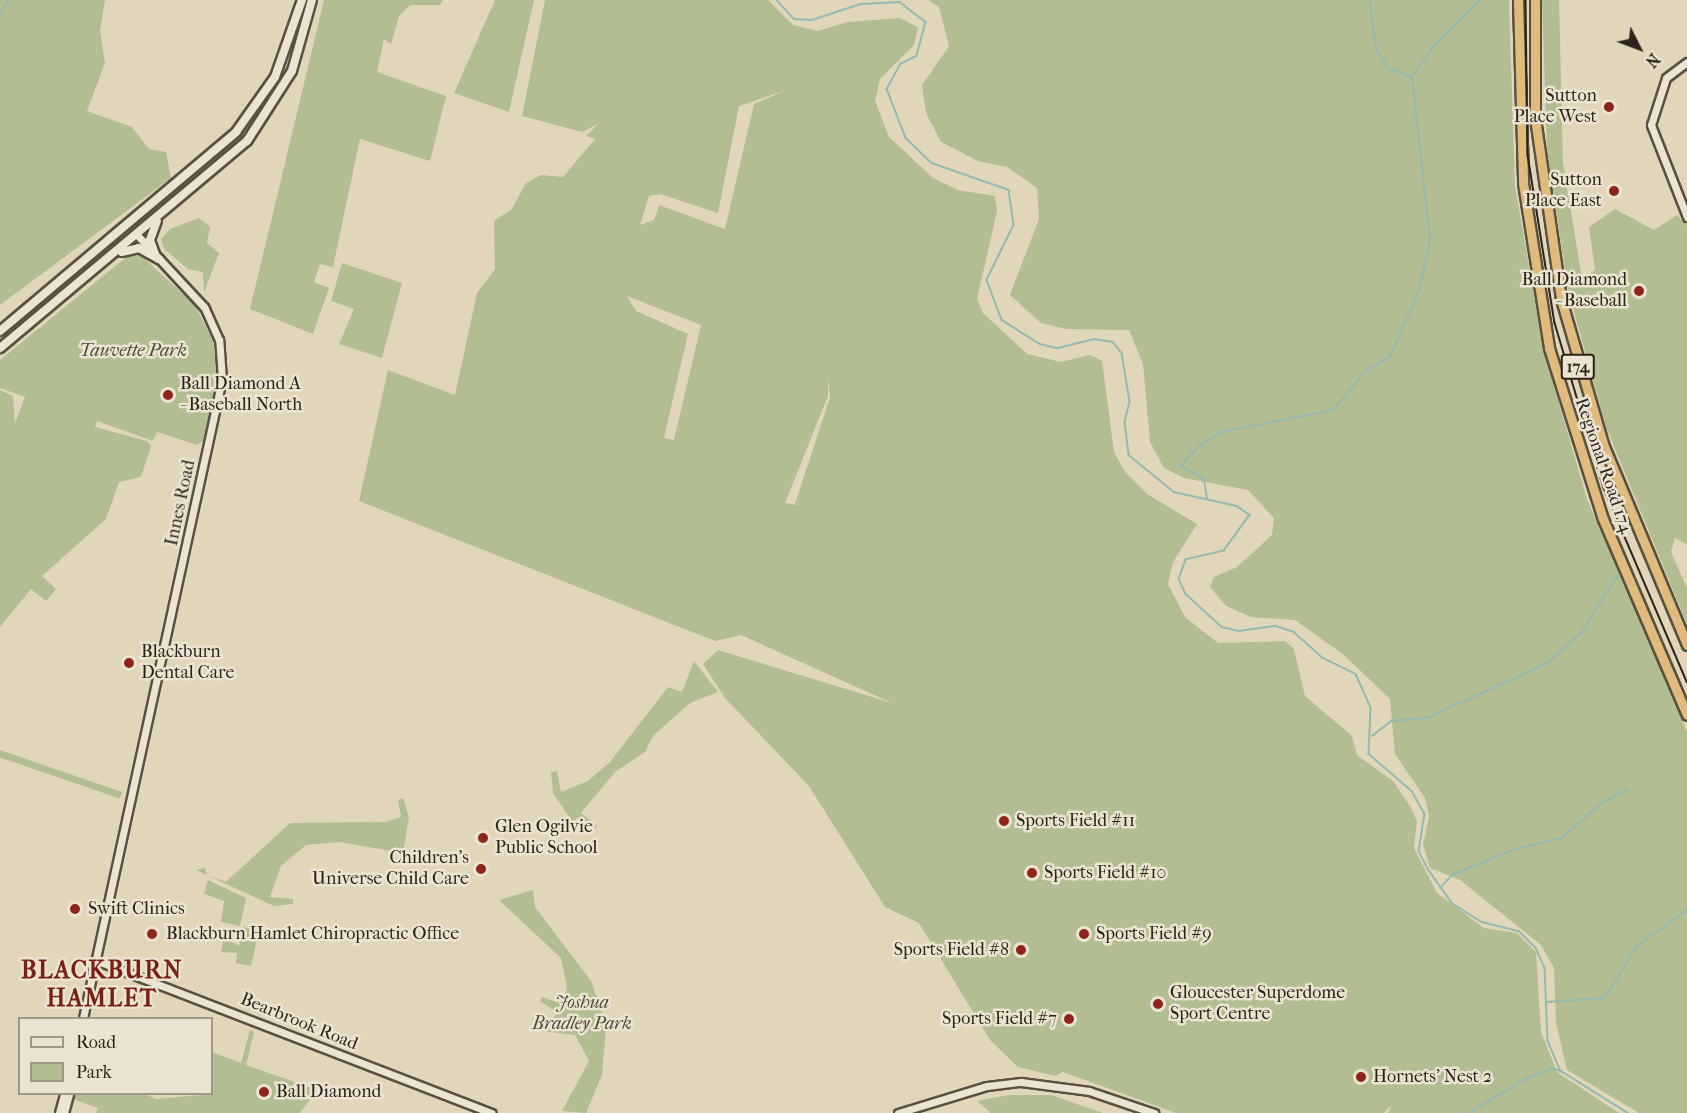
<!DOCTYPE html>
<style>
body{margin:0}
#map{position:relative;width:1687px;height:1113px;overflow:hidden;background:#e1d6ba;font-family:"IM FELL French Canon",serif}
div>[style]{position:absolute}
.green>*{inset:0;background:#b2be91;transform-origin:0 0}
.stream>*{height:1.5px;margin:-0.75px;padding:0 0.75px;transform-origin:0.75px;border-radius:0.75px;background:#94b9b1}
.roads{filter:drop-shadow(2px 0 #585041) drop-shadow(-2px 0 #585041) drop-shadow(0 2px #585041) drop-shadow(0 -2px #585041)}
.tertiary>*{height:7px;margin:-3.5px;padding:0 3.5px;transform-origin:3.5px;border-radius:3.5px;background:#ece4d2}
.secondary>*{height:8px;margin:-4px;padding:0 4px;transform-origin:4px;border-radius:4px;background:#ece4d2}
.motorway>*{height:9px;margin:-4.5px;padding:0 4.5px;transform-origin:4.5px;border-radius:4.5px;background:#e0bb7d}
.tram>*{height:1.5px;margin:-0.75px;padding:0 0.75px;transform-origin:0.75px;border-radius:0.75px;background:#2b2319}
.dots>*{width:16px;height:16px;translate:-50% -50%;box-sizing:border-box;border:3px solid #ece4d2;border-radius:50%}
span{translate:-50% -50%;white-space:nowrap;text-align:center;line-height:1.15;-webkit-text-stroke:5px #ece4d2;paint-order:stroke}
.shield-label span{padding:2px 4px;background:#ece4d2;border:2px solid;border-radius:4px;-webkit-text-stroke-width:0}
.shield-label{font-size:16px;color:#2b2319;font-weight:700}
.poi-label{font-size:18px;color:#2b2319}
.right{translate:-100% -50%;text-align:right}
.left{translate:0 -50%;text-align:left}
.park-label{font-size:18px;color:#4d4a37;font-style:italic}
.street-label{font-size:18px;color:#2b2319}
.district-label{font-size:24px;color:#7a1f14;font-weight:700;letter-spacing:1.5px}
.legend{position:absolute;left:18px;top:1017px;width:195px;height:78px;box-sizing:border-box;background:#ece4d2;border:2px solid #9f9788;margin:0;padding:8px 10px;list-style:none;font-size:18px;color:#2b2319}
.legend li{display:flex;align-items:center;gap:12px;height:30px}
.legend b{width:30px;border:2px solid #9f9788}
.north{position:absolute;left:1609px;top:18px;width:60px;height:60px;-webkit-text-stroke:4px #ece4d2;paint-order:stroke;rotate:132deg;font-size:16px;font-weight:700;line-height:24px;text-align:center;color:#2b2319}
.north::after{content:'';display:block;margin:auto;width:21px;height:27px;background:#2b2319;clip-path:polygon(50% 0,100% 100%,50% 72%,0 100%)}
</style>
<div id="map">
<div class="green">
<div style="clip-path:polygon(0 0,105px 0,100px 31px,105px 63px,87px 111px,132px 127px,149px 149px,166px 152px,171px 178px,0 305px)"></div>
<div style="clip-path:polygon(324px 0,443px 0,440px 5px,410px 5px,399px 16px,391px 44px,384px 39px,377px 72px,446px 96px,430px 161px,360px 139px,333px 267px,320px 264px,314px 282px,329px 288px,313px 334px,250px 309px)"></div>
<div style="clip-path:polygon(495px 0,534px 0,509px 112px,454px 93px)"></div>
<div style="clip-path:polygon(evenodd,545px 0,768px 0,793px 25px,818px 31px,847px 22px,899px 18px,918px 27px,914px 45px,880px 79px,875px 101px,889px 137px,933px 178px,958px 190px,995px 196px,997px 211px,977px 299px,983px 313px,1027px 354px,1061px 362px,1090px 355px,1102px 361px,1114px 452px,1125px 472px,1147px 494px,1197px 524px,1173px 562px,1168px 584px,1185px 617px,1218px 643px,1285px 641px,1294px 649px,1305px 696px,1352px 736px,1357px 755px,1393px 781px,1410px 806px,1417px 821px,1414px 848px,1437px 893px,1484px 928px,1517px 933px,1536px 952px,1541px 1032px,1557px 1072px,1619px 1113px,1388px 1113px,1392px 1104px,1384px 1113px,1176px 1113px,1063px 1072px,1055px 1076px,1018px 1067px,990px 1040px,919px 923px,885px 907px,809px 786px,725px 698px,703px 664px,718px 650px,892px 703px,741px 635px,715px 641px,359px 501px,388px 370px,455px 395px,477px 293px,495px 269px,494px 221px,512px 209px,526px 183px,541px 175px,563px 177px,595px 139px,586px 136px,598px 124px,582px 132px,522px 116px,545px 0,786px 90px,754px 104px,725px 229px,659px 205px,654px 220px,640px 225px,649px 196px,660px 194px,718px 213px,739px 106px,786px 90px,545px 0,627px 296px,701px 325px,674px 440px,664px 438px,688px 334px,636px 311px,627px 296px,545px 0,828px 379px,830px 397px,795px 504px,804px 506px,785px 503px,828px 396px,828px 379px)"></div>
<div style="clip-path:polygon(928px 0,1509px 0,1515px 186px,1544px 352px,1587px 499px,1687px 732px,1687px 1113px,1639px 1113px,1567px 1070px,1556px 1023px,1554px 968px,1541px 945px,1460px 880px,1430px 868px,1423px 844px,1429px 816px,1425px 798px,1395px 754px,1390px 699px,1344px 655px,1295px 620px,1251px 617px,1226px 606px,1210px 587px,1214px 577px,1237px 567px,1272px 535px,1274px 518px,1248px 490px,1184px 478px,1164px 468px,1150px 442px,1143px 364px,1129px 330px,1066px 329px,1041px 323px,1010px 295px,1039px 219px,1037px 188px,1007px 167px,978px 161px,941px 142px,926px 113px,922px 85px,949px 46px,939px 7px)"></div>
<div style="clip-path:polygon(1542px 0,1559px 0,1563px 162px,1582px 279px,1595px 270px,1589px 227px,1615px 209px,1654px 230px,1677px 215px,1687px 225px,1687px 544px,1675px 538px,1671px 552px,1687px 588px,1687px 624px,1606px 427px,1568px 290px,1547px 149px)"></div>
<div style="clip-path:polygon(199px 218px,210px 227px,207px 243px,219px 253px,204px 292px,203px 272px,188px 269px,164px 249px,161px 239px,170px 229px)"></div>
<div style="clip-path:polygon(135px 250px,195px 305px,213px 341px,218px 377px,205px 440px,197px 445px,157px 432px,153px 441px,97px 421px,95px 427px,147px 441px,151px 446px,141px 477px,119px 482px,106px 519px,42px 576px,56px 589px,46px 601px,31px 589px,0 627px,0 390px,13px 396px,15px 423px,25px 397px,0 388px,0 360px)"></div>
<div style="clip-path:polygon(342px 263px,402px 283px,382px 358px,339px 344px,354px 309px,331px 301px)"></div>
<div style="clip-path:polygon(694px 661px,718px 692px,690px 703px,653px 736px,645px 752px,615px 772px,581px 813px,597px 826px,593px 831px,577px 818px,573px 823px,553px 793px,551px 772px,557px 771px,561px 792px,588px 781px,610px 762px,668px 687px,682px 692px)"></div>
<div style="left:0;top:750px;width:129px;height:7px;rotate:19deg"></div>
<div style="clip-path:polygon(403px 798px,409px 818px,403px 853px,339px 842px,306px 845px,281px 866px,270px 897px,293px 899px,293px 904px,274px 906px,196px 870px,205px 868px,207px 875px,226px 882px,290px 823px,385px 822px,401px 817px,398px 800px)"></div>
<div style="clip-path:polygon(208px 880px,246px 898px,240px 926px,221px 922px,224px 901px,204px 894px)"></div>
<div style="clip-path:polygon(533px 890px,535px 907px,591px 981px,606px 1023px,628px 1020px,629px 1027px,606px 1028px,602px 1075px,586px 1113px,562px 1111px,589px 1061px,575px 1035px,542px 1031px,558px 1013px,540px 1001px,542px 997px,563px 1004px,567px 987px,561px 958px,499px 900px)"></div>
<div style="clip-path:polygon(243px 927px,259px 930px,251px 966px,236px 963px,237px 953px,221px 952px,224px 938px,239px 946px)"></div>
<div style="clip-path:polygon(250px 1030px,254px 1032px,246px 1065px,317px 1090px,300px 1113px,96px 1113px,98px 1108px,73px 1099px,75px 1094px,145px 1094px,156px 1099px,212px 1094px,212px 1052px,241px 1063px)"></div>
<div style="clip-path:polygon(1009px 1095px,1051px 1095px,1103px 1113px,991px 1113px,977px 1101px)"></div>
</div>
<div class="stream">
<div style="left:777px;top:0;width:25px;rotate:48deg"></div>
<div style="left:794px;top:19px;width:18px;rotate:3deg"></div>
<div style="left:812px;top:20px;width:52px;rotate:-18.1deg"></div>
<div style="left:861px;top:4px;width:39px;rotate:-3deg"></div>
<div style="left:900px;top:2px;width:33px;rotate:38deg"></div>
<div style="left:926px;top:22px;width:35px;rotate:105deg"></div>
<div style="left:917px;top:56px;width:18px;rotate:153deg"></div>
<div style="left:901px;top:64px;width:29px;rotate:119deg"></div>
<div style="left:887px;top:89px;width:53px;rotate:68.8deg"></div>
<div style="left:906px;top:138px;width:36px;rotate:44deg"></div>
<div style="left:932px;top:163px;width:82px;rotate:19.3deg"></div>
<div style="left:1009px;top:190px;width:35px;rotate:82deg"></div>
<div style="left:1014px;top:225px;width:61px;rotate:116.1deg"></div>
<div style="left:987px;top:280px;width:43px;rotate:69.4deg"></div>
<div style="left:1002px;top:320px;width:45px;rotate:32.3deg"></div>
<div style="left:1040px;top:344px;width:18px;rotate:13deg"></div>
<div style="left:1058px;top:348px;width:37px;rotate:-14deg"></div>
<div style="left:1094px;top:339px;width:19px;rotate:9deg"></div>
<div style="left:1113px;top:342px;width:14px;rotate:51deg"></div>
<div style="left:1122px;top:353px;width:50px;rotate:80.7deg"></div>
<div style="left:1130px;top:402px;width:21px;rotate:104deg"></div>
<div style="left:1125px;top:422px;width:33px;rotate:83deg"></div>
<div style="left:1129px;top:455px;width:58px;rotate:39.4deg"></div>
<div style="left:1174px;top:492px;width:65px;rotate:12.5deg"></div>
<div style="left:1237px;top:506px;width:16px;rotate:35deg"></div>
<div style="left:1250px;top:515px;width:44px;rotate:125.8deg"></div>
<div style="left:1224px;top:551px;width:39px;rotate:167deg"></div>
<div style="left:1186px;top:560px;width:20px;rotate:110deg"></div>
<div style="left:1179px;top:579px;width:17px;rotate:65deg"></div>
<div style="left:1186px;top:594px;width:49px;rotate:42.5deg"></div>
<div style="left:1222px;top:627px;width:17px;rotate:13deg"></div>
<div style="left:1239px;top:631px;width:37px;rotate:-8deg"></div>
<div style="left:1276px;top:626px;width:19px;rotate:18deg"></div>
<div style="left:1294px;top:632px;width:39px;rotate:42deg"></div>
<div style="left:1323px;top:658px;width:37px;rotate:26deg"></div>
<div style="left:1356px;top:674px;width:37px;rotate:66deg"></div>
<div style="left:1371px;top:708px;width:46px;rotate:92.5deg"></div>
<div style="left:1369px;top:754px;width:57px;rotate:40.7deg"></div>
<div style="left:1412px;top:791px;width:26px;rotate:61deg"></div>
<div style="left:1425px;top:814px;width:37px;rotate:99deg"></div>
<div style="left:1419px;top:851px;width:20px;rotate:63deg"></div>
<div style="left:1428px;top:869px;width:43px;rotate:54.5deg"></div>
<div style="left:1453px;top:904px;width:34px;rotate:32deg"></div>
<div style="left:1482px;top:922px;width:38px;rotate:14deg"></div>
<div style="left:1519px;top:931px;width:24px;rotate:45deg"></div>
<div style="left:1536px;top:948px;width:22px;rotate:66deg"></div>
<div style="left:1545px;top:968px;width:73px;rotate:87.6deg"></div>
<div style="left:1548px;top:1041px;width:33px;rotate:67deg"></div>
<div style="left:1561px;top:1071px;width:79px;rotate:32.1deg"></div>
<div style="left:1370px;top:0;width:51px;rotate:82.2deg"></div>
<div style="left:1377px;top:51px;width:22px;rotate:54deg"></div>
<div style="left:1390px;top:69px;width:22px;rotate:21deg"></div>
<div style="left:0;top:15px;width:17px;rotate:-62deg"></div>
<div style="left:1207px;top:499px;width:20px;rotate:-99deg"></div>
<div style="left:1204px;top:479px;width:26px;rotate:-151deg"></div>
<div style="left:1181px;top:466px;width:24px;rotate:-48deg"></div>
<div style="left:1197px;top:448px;width:29px;rotate:-34deg"></div>
<div style="left:1221px;top:432px;width:114px;rotate:-11.1deg"></div>
<div style="left:1333px;top:410px;width:51px;rotate:-49.8deg"></div>
<div style="left:1366px;top:371px;width:28px;rotate:-30deg"></div>
<div style="left:1390px;top:357px;width:75px;rotate:-66.5deg"></div>
<div style="left:1420px;top:288px;width:49px;rotate:-78.2deg"></div>
<div style="left:1430px;top:240px;width:164px;rotate:-96.3deg"></div>
<div style="left:1412px;top:77px;width:37px;rotate:-55deg"></div>
<div style="left:1433px;top:47px;width:66px;rotate:-45deg"></div>
<div style="left:1372px;top:736px;width:24px;rotate:-38deg"></div>
<div style="left:1391px;top:721px;width:36px;rotate:-5deg"></div>
<div style="left:1427px;top:718px;width:131px;rotate:-24.4deg"></div>
<div style="left:1546px;top:664px;width:47px;rotate:-41.5deg"></div>
<div style="left:1581px;top:633px;width:69px;rotate:-57.5deg"></div>
<div style="left:1441px;top:887px;width:16px;rotate:-47deg"></div>
<div style="left:1452px;top:875px;width:69px;rotate:-22.1deg"></div>
<div style="left:1516px;top:849px;width:47px;rotate:-13.4deg"></div>
<div style="left:1562px;top:838px;width:55px;rotate:-41.3deg"></div>
<div style="left:1603px;top:802px;width:28px;rotate:-27deg"></div>
<div style="left:1547px;top:1002px;width:58px;rotate:-3.9deg"></div>
<div style="left:1605px;top:998px;width:61px;rotate:-58.4deg"></div>
<div style="left:1637px;top:946px;width:62px;rotate:-35.8deg"></div>
<div style="left:1469px;top:1113px;width:64px;rotate:-31deg"></div>
<div style="left:1524px;top:1080px;width:30px;rotate:-23deg"></div>
<div style="left:1552px;top:1068px;width:9px;rotate:18deg"></div>
</div>
<div class="roads">
<div class="tertiary">
<div style="left:1687px;top:62px;width:26px;rotate:143deg"></div>
<div style="left:1666px;top:78px;width:49px;rotate:107.7deg"></div>
<div style="left:1651px;top:125px;width:99px;rotate:68.6deg"></div>
<div style="left:95px;top:960px;width:425px;rotate:21.1deg"></div>
<div style="left:83px;top:1018px;width:654px;rotate:-77.73deg"></div>
<div style="left:222px;top:379px;width:39px;rotate:-94deg"></div>
<div style="left:219px;top:340px;width:36px;rotate:-114deg"></div>
<div style="left:204px;top:307px;width:97px;rotate:-132.9deg"></div>
<div style="left:59px;top:1113px;width:20px;rotate:-75deg"></div>
<div style="left:64px;top:1113px;width:20px;rotate:-75deg"></div>
<div style="left:898px;top:1113px;width:93px;rotate:-16.9deg"></div>
<div style="left:987px;top:1086px;width:34px;rotate:-7deg"></div>
<div style="left:1021px;top:1082px;width:69px;rotate:7.5deg"></div>
<div style="left:1089px;top:1091px;width:69px;rotate:18.7deg"></div>
</div>
<div class="secondary">
<div style="left:122px;top:252px;width:17px;rotate:-13deg"></div>
<div style="left:139px;top:248px;width:23px;rotate:29deg"></div>
<div style="left:155px;top:254px;width:15px;rotate:-110deg"></div>
<div style="left:150px;top:240px;width:20px;rotate:-70deg"></div>
<div style="left:0;top:331px;width:309px;rotate:-40.1deg"></div>
<div style="left:236px;top:132px;width:67px;rotate:-54.7deg"></div>
<div style="left:275px;top:77px;width:82px;rotate:-70.7deg"></div>
<div style="left:0;top:348px;width:322px;rotate:-40deg"></div>
<div style="left:247px;top:141px;width:83px;rotate:-57.3deg"></div>
<div style="left:292px;top:71px;width:74px;rotate:-74.3deg"></div>
</div>
<div class="motorway">
<div style="left:1518px;top:0;width:183px;rotate:88.4deg"></div>
<div style="left:1523px;top:183px;width:167px;rotate:81deg"></div>
<div style="left:1549px;top:348px;width:179px;rotate:72.5deg"></div>
<div style="left:1603px;top:519px;width:213px;rotate:66.8deg"></div>
<div style="left:1535px;top:0;width:118px;rotate:90deg"></div>
<div style="left:1535px;top:118px;width:183px;rotate:81.8deg"></div>
<div style="left:1561px;top:299px;width:151px;rotate:73.8deg"></div>
<div style="left:1603px;top:444px;width:218px;rotate:67.3deg"></div>
</div>
</div>
<div class="tram">
<div style="left:1526px;top:0;width:155px;rotate:89.3deg"></div>
<div style="left:1528px;top:155px;width:170px;rotate:80.9deg"></div>
<div style="left:1555px;top:323px;width:172px;rotate:73.5deg"></div>
<div style="left:1604px;top:488px;width:211px;rotate:66.8deg"></div>
</div>
<div class="dots">
<div style="left:1609px;top:107px;background:#8f2418"></div>
<div style="left:1614px;top:191px;background:#8f2418"></div>
<div style="left:1639px;top:291px;background:#8f2418"></div>
<div style="left:168px;top:395px;background:#8f2418"></div>
<div style="left:129px;top:663px;background:#8f2418"></div>
<div style="left:1004px;top:821px;background:#8f2418"></div>
<div style="left:483px;top:838px;background:#8f2418"></div>
<div style="left:481px;top:869px;background:#8f2418"></div>
<div style="left:1032px;top:873px;background:#8f2418"></div>
<div style="left:75px;top:909px;background:#8f2418"></div>
<div style="left:152px;top:934px;background:#8f2418"></div>
<div style="left:1084px;top:934px;background:#8f2418"></div>
<div style="left:1021px;top:950px;background:#8f2418"></div>
<div style="left:1158px;top:1004px;background:#8f2418"></div>
<div style="left:1069px;top:1019px;background:#8f2418"></div>
<div style="left:1361px;top:1077px;background:#8f2418"></div>
<div style="left:264px;top:1092px;background:#8f2418"></div>
</div>
<div class="shield-label">
<span style="left:1578px;top:367px">174</span>
</div>
<div class="poi-label">
<span class="right" style="left:1597px;top:107px">Sutton<br>Place West</span>
<span class="right" style="left:1602px;top:191px">Sutton<br>Place East</span>
<span class="right" style="left:1627px;top:291px">Ball Diamond<br>- Baseball</span>
<span class="left" style="left:180px;top:395px">Ball Diamond A<br>- Baseball North</span>
<span class="left" style="left:141px;top:663px">Blackburn<br>Dental Care</span>
<span class="left" style="left:1016px;top:821px">Sports Field #11</span>
<span class="left" style="left:495px;top:838px">Glen Ogilvie<br>Public School</span>
<span class="right" style="left:469px;top:869px">Children's<br>Universe Child Care</span>
<span class="left" style="left:1044px;top:873px">Sports Field #10</span>
<span class="left" style="left:88px;top:909px">Swift Clinics</span>
<span class="left" style="left:166px;top:934px">Blackburn Hamlet Chiropractic Office</span>
<span class="left" style="left:1096px;top:934px">Sports Field #9</span>
<span class="right" style="left:1009px;top:950px">Sports Field #8</span>
<span class="left" style="left:1170px;top:1004px">Gloucester Superdome<br>Sport Centre</span>
<span class="right" style="left:1057px;top:1019px">Sports Field #7</span>
<span class="left" style="left:1373px;top:1077px">Hornets' Nest 2</span>
<span class="left" style="left:276px;top:1092px">Ball Diamond</span>
</div>
<div class="park-label">
<span style="left:133px;top:351px">Tauvette Park</span>
<span style="left:582px;top:1014px">Joshua<br>Bradley Park</span>
</div>
<div class="street-label">
<span style="left:1603px;top:466px;rotate:71deg">Regional Road 174</span>
<span style="left:181px;top:503px;rotate:-78deg">Innes Road</span>
<span style="left:299px;top:1022px;rotate:22deg">Bearbrook Road</span>
</div>
<div class="district-label">
<span style="left:102px;top:985px">BLACKBURN<br>HAMLET</span>
</div>
<ul class="legend">
<li><b style="height:8px;background:#ece4d2"></b>Road</li>
<li><b style="height:16px;background:#b2be91"></b>Park</li>
</ul>
<div class="north">N</div>
</div>
